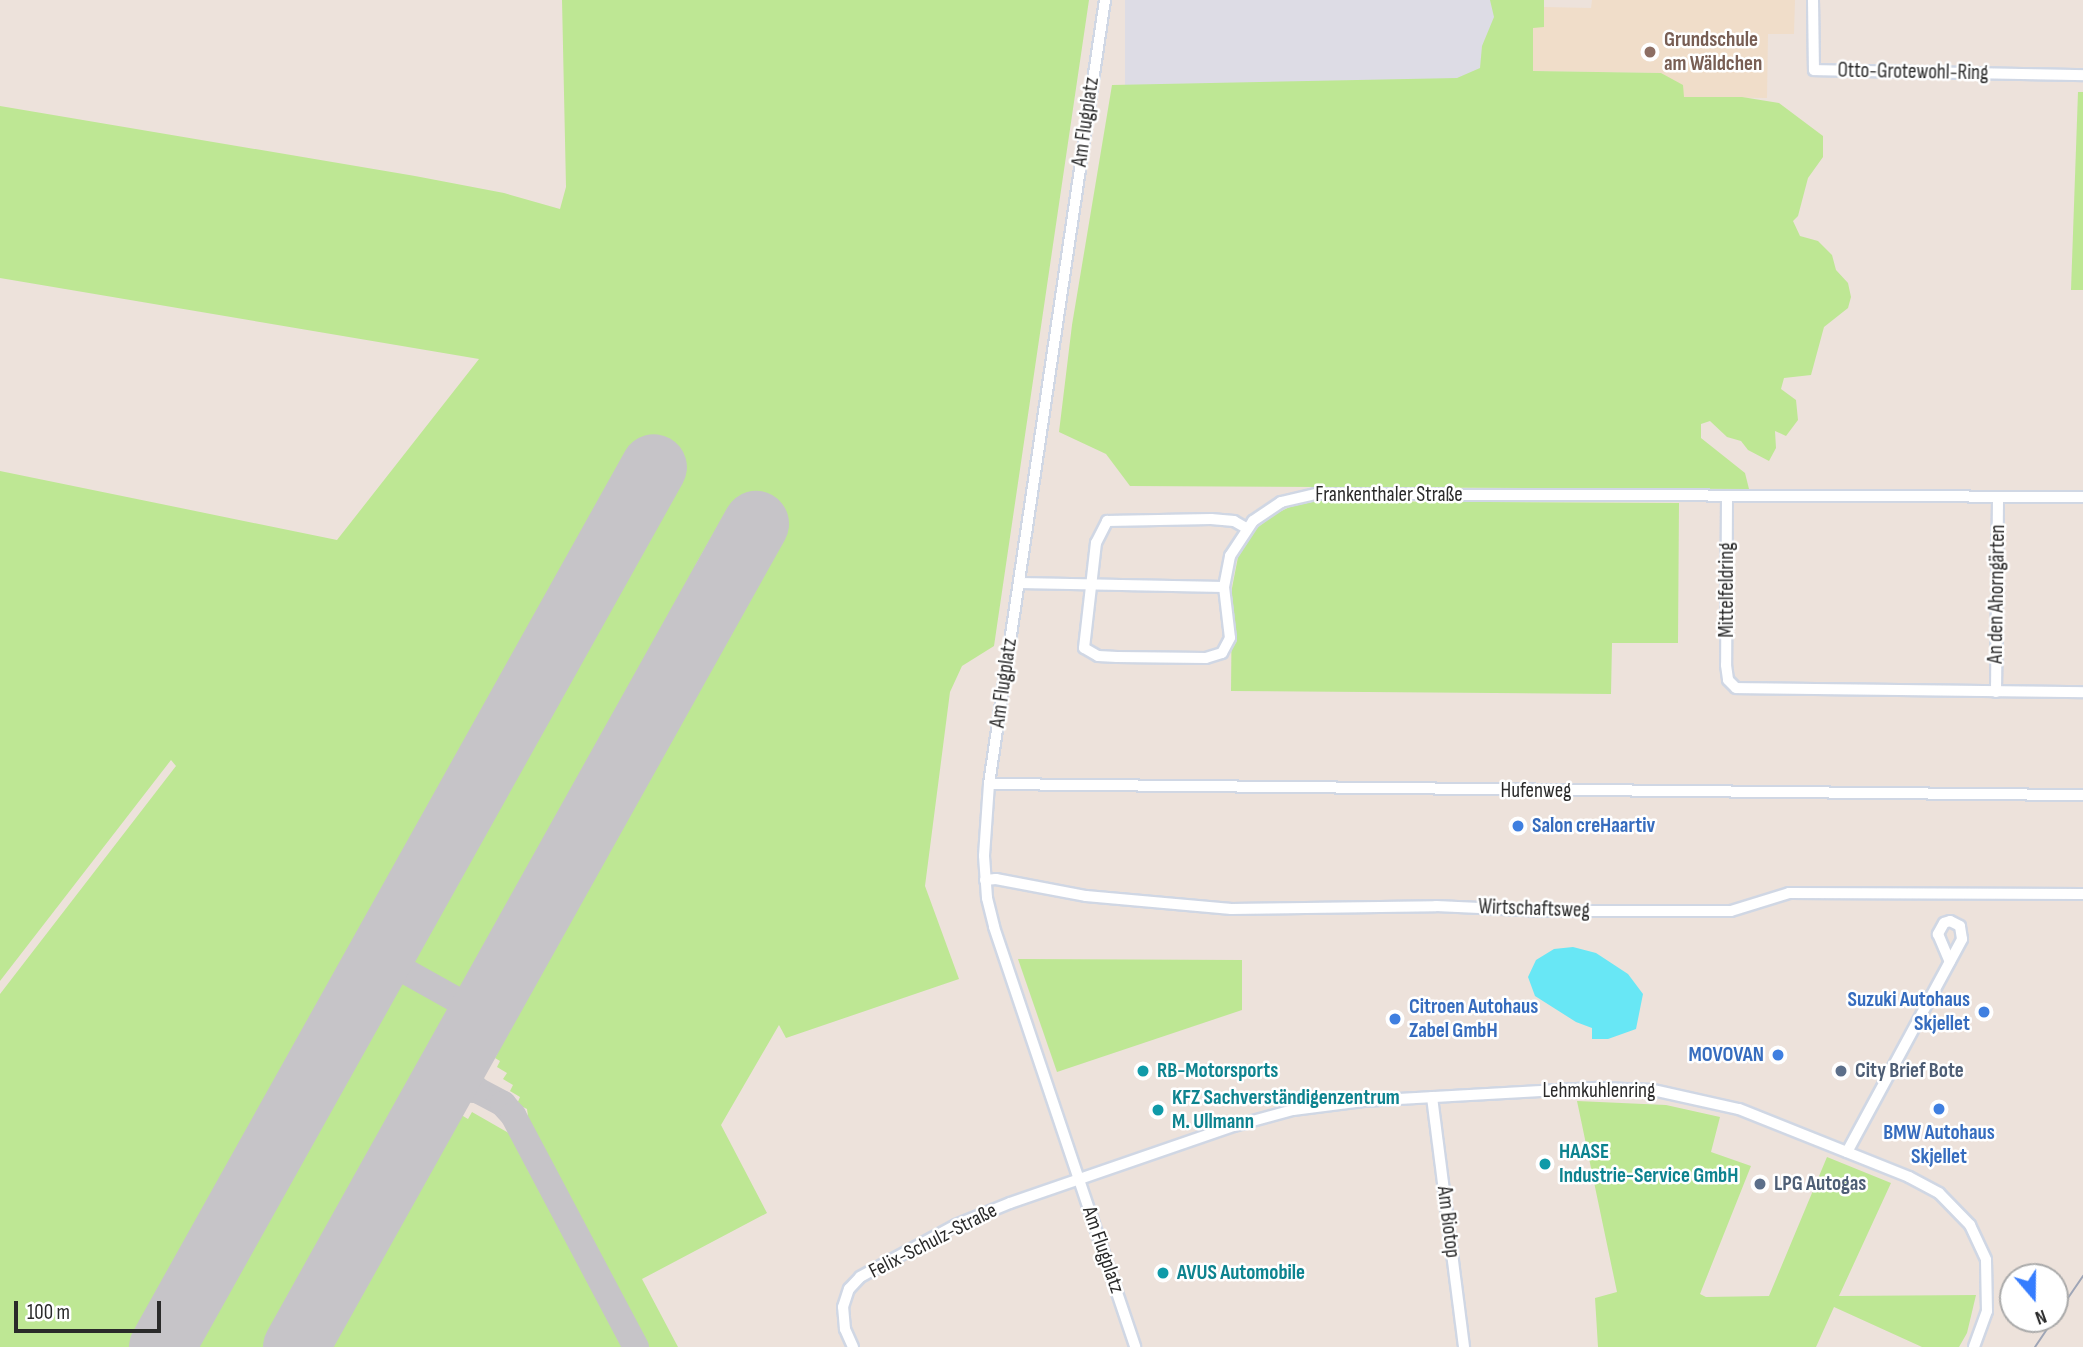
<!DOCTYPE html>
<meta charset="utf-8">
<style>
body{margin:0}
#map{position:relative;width:2083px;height:1347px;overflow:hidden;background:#ede2db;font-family:"Sofia Sans Condensed",sans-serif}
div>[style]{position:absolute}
.industrial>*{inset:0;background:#dddce5;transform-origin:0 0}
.education>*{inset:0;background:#f0ddc9}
.green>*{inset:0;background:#bee794}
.water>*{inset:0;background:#68e7f5}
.taxiway>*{height:26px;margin:-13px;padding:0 13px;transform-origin:13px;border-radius:13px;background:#c6c4c8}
.runway>*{height:66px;margin:-33px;padding:0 33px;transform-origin:33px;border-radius:33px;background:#c6c4c8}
.roads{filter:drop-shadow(2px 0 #d0d7e4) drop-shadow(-2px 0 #d0d7e4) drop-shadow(0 2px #d0d7e4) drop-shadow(0 -2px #d0d7e4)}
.minor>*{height:10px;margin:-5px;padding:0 5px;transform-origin:5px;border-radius:5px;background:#fff}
.tram>*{height:2px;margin:-1px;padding:0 1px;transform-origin:1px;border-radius:1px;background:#9ea5b6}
.dots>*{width:19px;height:19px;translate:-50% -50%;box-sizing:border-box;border:4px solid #fff;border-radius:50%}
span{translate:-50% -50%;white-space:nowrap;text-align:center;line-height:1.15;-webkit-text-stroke:5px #fff;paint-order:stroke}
.education-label{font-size:21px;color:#785e54;font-weight:700}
.left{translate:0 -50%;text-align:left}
.street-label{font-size:21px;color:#2a2a2a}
.shop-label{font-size:21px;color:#366cbe;font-weight:700}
.right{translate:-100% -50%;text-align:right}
.culture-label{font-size:21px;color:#0d838f;font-weight:700}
.service-label{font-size:21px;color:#4e5e75;font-weight:700}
.north{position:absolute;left:1999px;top:1263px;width:70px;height:70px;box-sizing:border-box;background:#fff;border:2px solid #aaa;border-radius:50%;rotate:160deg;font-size:19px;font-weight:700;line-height:28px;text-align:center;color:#2a2a2a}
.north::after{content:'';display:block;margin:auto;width:24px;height:32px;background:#367dff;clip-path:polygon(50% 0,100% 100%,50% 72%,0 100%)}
.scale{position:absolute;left:14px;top:1301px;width:147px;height:32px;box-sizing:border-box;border:4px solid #2a2a2a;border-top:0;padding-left:9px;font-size:21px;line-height:24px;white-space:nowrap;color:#2a2a2a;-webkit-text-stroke:5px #fff;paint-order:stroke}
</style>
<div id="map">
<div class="industrial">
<div style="left:1125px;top:0;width:419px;height:86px"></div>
</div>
<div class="education">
<div style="clip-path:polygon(1592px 0,1795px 0,1794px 34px,1768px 34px,1767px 98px,1683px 97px,1661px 73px,1533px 71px,1532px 27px,1544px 27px,1544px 7px,1591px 8px)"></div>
</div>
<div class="green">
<div style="clip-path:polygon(562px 0,1089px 0,994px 646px,962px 666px,950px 692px,925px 886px,959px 979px,786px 1038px,779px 1025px,721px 1125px,767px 1213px,642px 1279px,678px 1347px,645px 1347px,524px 1118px,528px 1116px,527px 1109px,517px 1104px,520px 1097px,510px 1091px,513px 1085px,503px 1079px,507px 1073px,497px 1067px,500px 1061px,495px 1058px,498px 1052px,493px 1049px,497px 1043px,492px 1039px,737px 601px,747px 606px,784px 540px,728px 508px,695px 566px,705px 572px,273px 1347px,0 1347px,0 994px,176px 766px,171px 760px,0 981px,0 471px,337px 540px,479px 359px,0 278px,0 106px,415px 176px,504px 193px,560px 209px,566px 187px)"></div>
<div style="clip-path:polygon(1490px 0,1544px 0,1544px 27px,1533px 28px,1533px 71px,1661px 73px,1683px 85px,1684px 97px,1742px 97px,1779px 103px,1823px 136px,1823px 157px,1808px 178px,1798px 216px,1793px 221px,1800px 236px,1818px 241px,1832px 255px,1836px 270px,1848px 283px,1851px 297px,1848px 308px,1824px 327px,1811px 375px,1784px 378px,1781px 389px,1796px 400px,1798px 420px,1786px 436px,1775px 431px,1776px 448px,1769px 461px,1748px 450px,1741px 441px,1727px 437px,1710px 421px,1701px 424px,1701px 438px,1745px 473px,1749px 489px,1130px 486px,1106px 454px,1059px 432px,1072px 325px,1112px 85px,1457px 78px,1480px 68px,1482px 46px,1494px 17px)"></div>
<div style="clip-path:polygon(2078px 92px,2083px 92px,2083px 290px,2071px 290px)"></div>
<div style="clip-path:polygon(1320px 501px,1679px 503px,1678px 643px,1612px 643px,1611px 694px,1231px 691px,1232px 588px,1238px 557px,1255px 530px,1271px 516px,1296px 504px)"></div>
<div style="clip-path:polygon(1018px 959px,1242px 960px,1242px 1010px,1057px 1072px)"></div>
<div style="clip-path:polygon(1577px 1101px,1666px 1105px,1720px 1117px,1711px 1152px,1751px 1166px,1700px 1294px,1706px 1297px,1769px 1296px,1827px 1157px,1891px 1183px,1839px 1296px,1976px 1295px,1967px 1333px,1959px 1347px,1922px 1347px,1834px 1307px,1816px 1347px,1598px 1347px,1595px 1298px,1617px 1292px)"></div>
<div style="clip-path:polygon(472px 1112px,512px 1135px,514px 1132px,627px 1347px,320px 1347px,449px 1117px,454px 1119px,458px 1113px,468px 1119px)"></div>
</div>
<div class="water">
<div style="clip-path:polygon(1573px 947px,1596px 953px,1628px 974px,1643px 994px,1636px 1029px,1608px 1039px,1592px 1039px,1592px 1028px,1576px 1022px,1535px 996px,1528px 977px,1536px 960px,1554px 949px)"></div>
</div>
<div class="taxiway">
<div style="left:380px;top:957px;width:117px;rotate:29.2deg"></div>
<div style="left:465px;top:1045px;width:14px;rotate:107deg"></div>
<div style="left:461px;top:1058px;width:18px;rotate:77deg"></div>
<div style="left:465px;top:1076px;width:18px;rotate:49deg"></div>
<div style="left:477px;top:1090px;width:30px;rotate:28deg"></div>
<div style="left:503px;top:1104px;width:15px;rotate:48deg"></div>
<div style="left:513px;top:1115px;width:263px;rotate:62.1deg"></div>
<div style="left:433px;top:1103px;width:24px;rotate:-38deg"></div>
<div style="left:452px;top:1088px;width:25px;rotate:5deg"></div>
</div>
<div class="runway">
<div style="left:162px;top:1347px;width:1008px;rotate:-60.79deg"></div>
<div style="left:296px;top:1347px;width:943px;rotate:-60.8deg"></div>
</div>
<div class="roads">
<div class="minor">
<div style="left:1105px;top:0;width:793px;rotate:98.42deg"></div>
<div style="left:989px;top:784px;width:72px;rotate:94deg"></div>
<div style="left:984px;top:856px;width:42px;rotate:85.9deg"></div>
<div style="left:987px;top:898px;width:30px;rotate:76deg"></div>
<div style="left:994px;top:927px;width:443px;rotate:71.4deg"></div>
<div style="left:1813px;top:0;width:70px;rotate:89.2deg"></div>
<div style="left:1814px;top:70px;width:269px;rotate:1.1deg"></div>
<div style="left:1727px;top:496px;width:169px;rotate:90.3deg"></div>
<div style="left:1726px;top:665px;width:15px;rotate:82deg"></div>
<div style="left:1728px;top:680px;width:11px;rotate:45deg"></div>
<div style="left:1736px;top:688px;width:347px;rotate:0.7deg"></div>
<div style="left:1019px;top:583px;width:205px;rotate:1.1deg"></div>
<div style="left:1224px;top:587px;width:32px;rotate:-79deg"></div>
<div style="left:1230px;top:556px;width:42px;rotate:-56.7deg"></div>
<div style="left:1253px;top:521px;width:34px;rotate:-34deg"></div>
<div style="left:1281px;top:502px;width:36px;rotate:-13deg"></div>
<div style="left:1316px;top:494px;width:767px;rotate:0.22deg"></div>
<div style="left:1224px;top:587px;width:51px;rotate:83.3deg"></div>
<div style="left:1230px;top:638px;width:17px;rotate:118deg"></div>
<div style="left:1222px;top:653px;width:17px;rotate:163deg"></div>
<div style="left:1206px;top:658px;width:89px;rotate:-179.4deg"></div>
<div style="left:1117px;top:657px;width:19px;rotate:-177deg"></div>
<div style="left:1098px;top:656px;width:16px;rotate:-150deg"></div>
<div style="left:1084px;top:648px;width:106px;rotate:-83.5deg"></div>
<div style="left:1096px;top:543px;width:25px;rotate:-63deg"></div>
<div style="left:1107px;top:521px;width:104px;rotate:-1.1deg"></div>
<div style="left:1211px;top:519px;width:23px;rotate:5deg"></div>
<div style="left:1234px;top:521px;width:14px;rotate:30deg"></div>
<div style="left:1996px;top:692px;width:195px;rotate:-89.4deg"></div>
<div style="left:989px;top:784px;width:1094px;rotate:0.58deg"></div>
<div style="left:985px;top:880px;width:11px;rotate:-5deg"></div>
<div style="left:996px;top:879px;width:92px;rotate:10.7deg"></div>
<div style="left:1086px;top:896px;width:146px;rotate:5.1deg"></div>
<div style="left:1231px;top:909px;width:205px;rotate:-0.8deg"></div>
<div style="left:1436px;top:906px;width:109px;rotate:2.6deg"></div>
<div style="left:1545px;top:911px;width:186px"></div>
<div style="left:1731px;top:911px;width:61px;rotate:-17.2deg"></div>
<div style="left:1789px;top:893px;width:294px;rotate:0.2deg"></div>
<div style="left:1432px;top:1097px;width:252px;rotate:82.7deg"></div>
<div style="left:1847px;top:1152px;width:242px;rotate:-61.6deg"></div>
<div style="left:1962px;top:939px;width:13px;rotate:-99deg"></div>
<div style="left:1960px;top:926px;width:11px;rotate:-153deg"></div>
<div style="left:1950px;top:921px;width:6px;rotate:162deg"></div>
<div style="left:1944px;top:923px;width:13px;rotate:119deg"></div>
<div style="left:1938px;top:934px;width:30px;rotate:67deg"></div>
<div style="left:853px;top:1347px;width:20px;rotate:-114deg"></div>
<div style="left:845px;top:1329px;width:22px;rotate:-95deg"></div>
<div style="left:843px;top:1307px;width:19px;rotate:-72deg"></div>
<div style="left:849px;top:1289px;width:16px;rotate:-47deg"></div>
<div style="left:860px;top:1277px;width:109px;rotate:-28.4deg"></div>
<div style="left:956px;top:1225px;width:58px;rotate:-22.2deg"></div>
<div style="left:1010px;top:1203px;width:237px;rotate:-19deg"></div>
<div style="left:1234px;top:1126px;width:61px;rotate:-15.2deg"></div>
<div style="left:1293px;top:1110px;width:71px;rotate:-7.3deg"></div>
<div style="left:1363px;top:1101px;width:236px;rotate:-3.2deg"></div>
<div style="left:1599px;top:1088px;width:54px;rotate:2.1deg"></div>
<div style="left:1653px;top:1090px;width:88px;rotate:12.5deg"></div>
<div style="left:1739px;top:1109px;width:183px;rotate:21.8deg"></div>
<div style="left:1909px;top:1177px;width:34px;rotate:28deg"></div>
<div style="left:1939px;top:1193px;width:45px;rotate:45.9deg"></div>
<div style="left:1970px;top:1225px;width:38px;rotate:65deg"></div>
<div style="left:1986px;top:1260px;width:51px;rotate:88.9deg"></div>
<div style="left:1987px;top:1311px;width:38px;rotate:110deg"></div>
</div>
</div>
<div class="tram">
<div style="left:2055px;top:1317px;width:50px;rotate:-55.7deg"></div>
<div style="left:2035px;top:1347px;width:34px;rotate:-56deg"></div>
</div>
<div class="dots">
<div style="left:1650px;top:52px;background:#8d6e63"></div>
<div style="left:1518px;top:826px;background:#3f7fe0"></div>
<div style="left:1984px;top:1012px;background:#3f7fe0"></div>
<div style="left:1395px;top:1019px;background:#3f7fe0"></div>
<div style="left:1778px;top:1055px;background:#3f7fe0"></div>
<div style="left:1143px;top:1071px;background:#0f9aa8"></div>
<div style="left:1841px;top:1071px;background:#5c6f8a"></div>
<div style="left:1939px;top:1109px;background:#3f7fe0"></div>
<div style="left:1158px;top:1110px;background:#0f9aa8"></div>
<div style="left:1545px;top:1164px;background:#0f9aa8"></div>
<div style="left:1760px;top:1184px;background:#5c6f8a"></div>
<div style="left:1163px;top:1273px;background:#0f9aa8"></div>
</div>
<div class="education-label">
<span class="left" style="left:1664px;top:52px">Grundschule<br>am Wäldchen</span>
</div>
<div class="street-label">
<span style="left:1913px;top:72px;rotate:1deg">Otto-Grotewohl-Ring</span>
<span style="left:1086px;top:122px;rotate:-82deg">Am Flugplatz</span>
<span style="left:1389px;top:495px">Frankenthaler Straße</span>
<span style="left:1727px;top:590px;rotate:-90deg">Mittelfeldring</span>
<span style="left:1997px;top:594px;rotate:-89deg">An den Ahorngärten</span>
<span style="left:1004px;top:683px;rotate:-82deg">Am Flugplatz</span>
<span style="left:1536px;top:791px">Hufenweg</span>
<span style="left:1534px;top:909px;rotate:2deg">Wirtschaftsweg</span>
<span style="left:1599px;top:1091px">Lehmkuhlenring</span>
<span style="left:1448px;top:1222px;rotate:83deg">Am Biotop</span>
<span style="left:933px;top:1241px;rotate:-27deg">Felix-Schulz-Straße</span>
<span style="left:1103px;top:1250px;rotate:71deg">Am Flugplatz</span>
</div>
<div class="shop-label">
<span class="left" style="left:1532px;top:826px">Salon creHaartiv</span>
<span class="right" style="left:1970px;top:1012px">Suzuki Autohaus<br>Skjellet</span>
<span class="left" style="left:1409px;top:1019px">Citroen Autohaus<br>Zabel GmbH</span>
<span class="right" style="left:1764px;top:1055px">MOVOVAN</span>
<span style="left:1939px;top:1145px">BMW Autohaus<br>Skjellet</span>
</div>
<div class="culture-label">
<span class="left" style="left:1157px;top:1071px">RB-Motorsports</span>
<span class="left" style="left:1172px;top:1110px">KFZ Sachverständigenzentrum<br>M. Ullmann</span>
<span class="left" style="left:1559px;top:1164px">HAASE<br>Industrie-Service GmbH</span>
<span class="left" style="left:1177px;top:1273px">AVUS Automobile</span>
</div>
<div class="service-label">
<span class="left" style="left:1855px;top:1071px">City Brief Bote</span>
<span class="left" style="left:1774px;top:1184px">LPG Autogas</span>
</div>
<div class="north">N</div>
<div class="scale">100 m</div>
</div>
